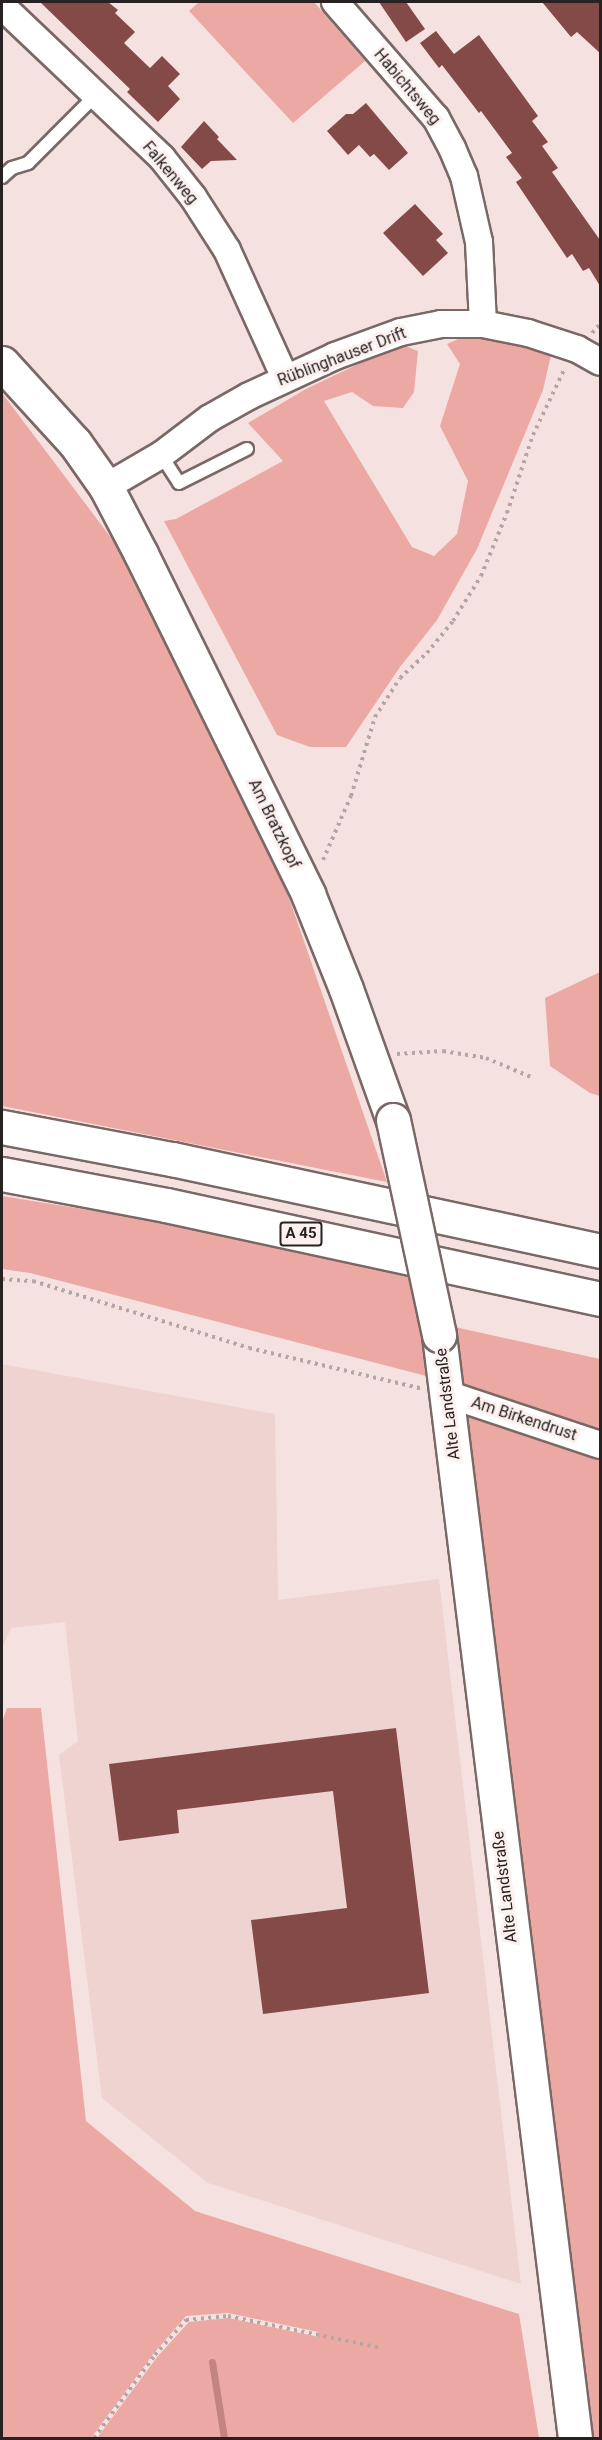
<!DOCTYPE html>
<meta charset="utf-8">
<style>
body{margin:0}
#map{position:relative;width:602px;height:2440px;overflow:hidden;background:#f5e2e0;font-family:Roboto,sans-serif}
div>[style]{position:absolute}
.built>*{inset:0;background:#efd3d1}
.green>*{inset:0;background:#eca9a4}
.stream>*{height:7px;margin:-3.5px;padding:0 3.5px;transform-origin:3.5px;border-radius:3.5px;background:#c3837f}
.building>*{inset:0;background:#844a47}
.path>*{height:4px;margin-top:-2px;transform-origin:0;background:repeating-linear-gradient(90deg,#b5a6a5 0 3px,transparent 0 7.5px)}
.roads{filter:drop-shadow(2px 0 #796866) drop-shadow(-2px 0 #796866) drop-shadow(0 2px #796866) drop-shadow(0 -2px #796866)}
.lane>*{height:12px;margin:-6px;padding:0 6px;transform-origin:6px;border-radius:6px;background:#fff}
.street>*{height:26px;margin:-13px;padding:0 13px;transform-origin:13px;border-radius:13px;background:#fff}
.secondary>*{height:33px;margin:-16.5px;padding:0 16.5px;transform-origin:16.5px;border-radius:16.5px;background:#fff}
.highway>*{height:33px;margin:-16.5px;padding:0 16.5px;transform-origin:16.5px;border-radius:16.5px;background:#fff}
.bridges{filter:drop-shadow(2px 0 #796866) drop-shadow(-2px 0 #796866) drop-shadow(0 2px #796866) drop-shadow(0 -2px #796866)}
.secondary-bridge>*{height:33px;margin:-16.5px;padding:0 16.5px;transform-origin:16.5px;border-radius:16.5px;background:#fff}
span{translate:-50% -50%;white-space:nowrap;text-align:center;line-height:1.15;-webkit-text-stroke:6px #fdf1f0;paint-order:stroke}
.shield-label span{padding:2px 4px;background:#fdf1f0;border:2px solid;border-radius:4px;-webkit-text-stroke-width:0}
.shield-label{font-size:15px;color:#282121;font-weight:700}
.street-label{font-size:16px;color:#282121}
.frame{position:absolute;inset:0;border:3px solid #282121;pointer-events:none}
</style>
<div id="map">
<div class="built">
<div style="clip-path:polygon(2px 1364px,275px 1414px,278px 1600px,439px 1579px,521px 2284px,208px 2183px,102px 2098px,59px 1755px,78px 1741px,65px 1622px,11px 1628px,2px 1649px)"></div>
</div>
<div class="green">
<div style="clip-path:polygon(199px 2px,314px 2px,365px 61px,293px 123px,189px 11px)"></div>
<div style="clip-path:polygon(476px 331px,553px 346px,543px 390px,477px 549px,437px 620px,400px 667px,346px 747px,310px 747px,277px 735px,164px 521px,176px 519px,283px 461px,248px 423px,306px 389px,400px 344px,418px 351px,414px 392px,403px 408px,373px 406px,352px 392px,324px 401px,412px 547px,434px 556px,457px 534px,468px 481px,440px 426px,460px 364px,447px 344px)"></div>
<div style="clip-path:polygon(2px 393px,115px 543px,285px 886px,387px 1182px,2px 1106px)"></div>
<div style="clip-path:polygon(600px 972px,600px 1096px,590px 1093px,550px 1066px,545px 998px)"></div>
<div style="clip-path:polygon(2px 1196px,169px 1223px,418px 1279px,434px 1378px,30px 1273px,2px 1269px)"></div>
<div style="clip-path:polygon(455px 1327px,600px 1359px,600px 1439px,458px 1386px)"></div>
<div style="clip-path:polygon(458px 1405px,600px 1451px,600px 2438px,587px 2438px)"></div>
<div style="clip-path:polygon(7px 1708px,41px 1708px,86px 2121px,195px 2211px,519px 2314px,539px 2438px,97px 2438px,158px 2356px,189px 2322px,228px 2318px,319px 2337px,318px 2332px,228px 2313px,186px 2316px,154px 2353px,91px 2438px,2px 2438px,2px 1722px)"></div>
</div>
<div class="stream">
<div style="left:212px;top:2362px;width:77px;rotate:81deg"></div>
</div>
<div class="building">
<div style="clip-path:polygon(40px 2px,108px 2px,118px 10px,115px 13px,135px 32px,124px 43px,150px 68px,162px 56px,180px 74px,168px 86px,180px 99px,158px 122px,127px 92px,130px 89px)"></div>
<div style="clip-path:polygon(379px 2px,406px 2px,425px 29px,406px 42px)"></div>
<div style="clip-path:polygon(542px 2px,600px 2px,600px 53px,577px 32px,571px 37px)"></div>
<div style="clip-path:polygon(436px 31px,454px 54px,479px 35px,538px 116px,532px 121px,548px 142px,542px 146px,558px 168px,552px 172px,600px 240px,600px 286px,589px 268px,583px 271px,572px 254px,567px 258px,516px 182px,522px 178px,506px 157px,512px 153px,481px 111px,479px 113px,442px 65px,439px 68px,420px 43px)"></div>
<div style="clip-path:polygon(366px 103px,408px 153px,389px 170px,374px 154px,370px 157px,359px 145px,348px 155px,327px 131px,346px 114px,353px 114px)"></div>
<div style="clip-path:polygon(204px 121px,219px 137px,217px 139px,237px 160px,211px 161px,202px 169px,181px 147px)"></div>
<div style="clip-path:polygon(415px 204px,443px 234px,436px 240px,448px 253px,423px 276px,383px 233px)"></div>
<div style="clip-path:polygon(396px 1728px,429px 1993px,263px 2014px,251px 1920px,347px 1908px,333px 1791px,177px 1810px,179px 1833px,119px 1841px,109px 1764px)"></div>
</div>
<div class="path">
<div style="left:592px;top:333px;width:12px;rotate:-48deg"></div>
<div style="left:323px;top:860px;width:70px;rotate:-66.4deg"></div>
<div style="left:351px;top:796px;width:83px;rotate:-73.1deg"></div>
<div style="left:375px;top:717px;width:46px;rotate:-57.3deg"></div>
<div style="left:400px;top:678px;width:37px;rotate:-43deg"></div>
<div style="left:427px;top:653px;width:41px;rotate:-50.9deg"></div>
<div style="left:453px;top:621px;width:53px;rotate:-58.1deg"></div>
<div style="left:481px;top:576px;width:68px;rotate:-67.6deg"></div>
<div style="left:507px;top:513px;width:82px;rotate:-71.6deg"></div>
<div style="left:533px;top:435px;width:72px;rotate:-64.5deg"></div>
<div style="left:397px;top:1054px;width:46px;rotate:-3.7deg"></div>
<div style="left:443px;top:1051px;width:44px;rotate:9.2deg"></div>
<div style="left:486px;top:1058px;width:49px;rotate:22.9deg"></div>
<div style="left:2px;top:1279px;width:31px;rotate:4deg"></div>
<div style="left:33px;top:1281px;width:226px;rotate:17.2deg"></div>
<div style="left:249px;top:1348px;width:176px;rotate:13.2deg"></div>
<div style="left:94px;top:2438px;width:103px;rotate:-53.7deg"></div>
<div style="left:155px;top:2355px;width:47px;rotate:-48.5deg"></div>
<div style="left:186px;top:2320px;width:42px;rotate:-5.4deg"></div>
<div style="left:228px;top:2316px;width:156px;rotate:11.8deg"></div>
</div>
<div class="roads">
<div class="lane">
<div style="left:2px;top:177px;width:13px;rotate:-42deg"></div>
<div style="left:12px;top:168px;width:17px;rotate:-17deg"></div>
<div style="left:28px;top:163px;width:95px;rotate:-45deg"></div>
<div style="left:161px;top:455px;width:33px;rotate:57deg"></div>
<div style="left:179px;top:483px;width:76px;rotate:-26.6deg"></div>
</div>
<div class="street">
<div style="left:335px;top:2px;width:154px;rotate:49deg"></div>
<div style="left:436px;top:118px;width:34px;rotate:62deg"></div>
<div style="left:452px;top:148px;width:30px;rotate:67deg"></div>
<div style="left:464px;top:176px;width:68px;rotate:77.2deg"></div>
<div style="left:479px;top:242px;width:82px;rotate:87.2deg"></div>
<div style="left:2px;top:6px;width:221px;rotate:43.5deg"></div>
<div style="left:162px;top:158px;width:50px;rotate:51.5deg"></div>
<div style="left:193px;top:197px;width:63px;rotate:57.3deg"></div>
<div style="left:227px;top:250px;width:141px;rotate:65.6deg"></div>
<div style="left:106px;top:487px;width:64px;rotate:-30.2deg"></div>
<div style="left:161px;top:455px;width:61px;rotate:-37.1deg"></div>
<div style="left:210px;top:418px;width:45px;rotate:-29.4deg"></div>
<div style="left:249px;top:396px;width:95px;rotate:-24.9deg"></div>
<div style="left:335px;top:356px;width:70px;rotate:-20deg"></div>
<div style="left:401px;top:332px;width:41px;rotate:-11.3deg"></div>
<div style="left:441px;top:324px;width:42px"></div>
<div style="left:483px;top:324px;width:46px;rotate:11.3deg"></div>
<div style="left:528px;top:333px;width:52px;rotate:18.1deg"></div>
<div style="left:577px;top:349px;width:26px;rotate:29deg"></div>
<div style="left:447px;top:1394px;width:161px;rotate:18.4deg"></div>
</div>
<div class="secondary">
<div style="left:2px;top:363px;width:108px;rotate:47.6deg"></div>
<div style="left:75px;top:443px;width:54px;rotate:54.8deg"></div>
<div style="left:106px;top:487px;width:76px;rotate:62.4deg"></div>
<div style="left:141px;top:554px;width:379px;rotate:63.8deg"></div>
<div style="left:308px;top:894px;width:102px;rotate:68.2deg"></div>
<div style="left:346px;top:989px;width:139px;rotate:70.3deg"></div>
<div style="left:439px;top:1335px;width:1111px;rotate:82.97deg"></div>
</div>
<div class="highway">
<div style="left:2px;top:1127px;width:173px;rotate:10.7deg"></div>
<div style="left:172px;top:1159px;width:438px;rotate:12.1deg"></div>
<div style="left:2px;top:1174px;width:167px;rotate:10.7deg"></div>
<div style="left:166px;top:1205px;width:444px;rotate:12.2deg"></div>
</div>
</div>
<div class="bridges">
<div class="secondary-bridge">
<div style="left:393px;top:1120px;width:220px;rotate:77.9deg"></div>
</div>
</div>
<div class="shield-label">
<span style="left:301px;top:1234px">A 45</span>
</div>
<div class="street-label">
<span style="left:407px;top:87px;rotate:50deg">Habichtsweg</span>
<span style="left:170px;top:173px;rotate:50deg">Falkenweg</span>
<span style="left:342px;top:357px;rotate:-21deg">Rüblinghauser Drift</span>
<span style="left:274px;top:824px;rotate:64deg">Am Bratzkopf</span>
<span style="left:448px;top:1404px;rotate:-97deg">Alte Landstraße</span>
<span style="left:524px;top:1419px;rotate:18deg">Am Birkendrust</span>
<span style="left:505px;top:1887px;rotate:-97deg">Alte Landstraße</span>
</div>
<div class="frame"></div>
</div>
